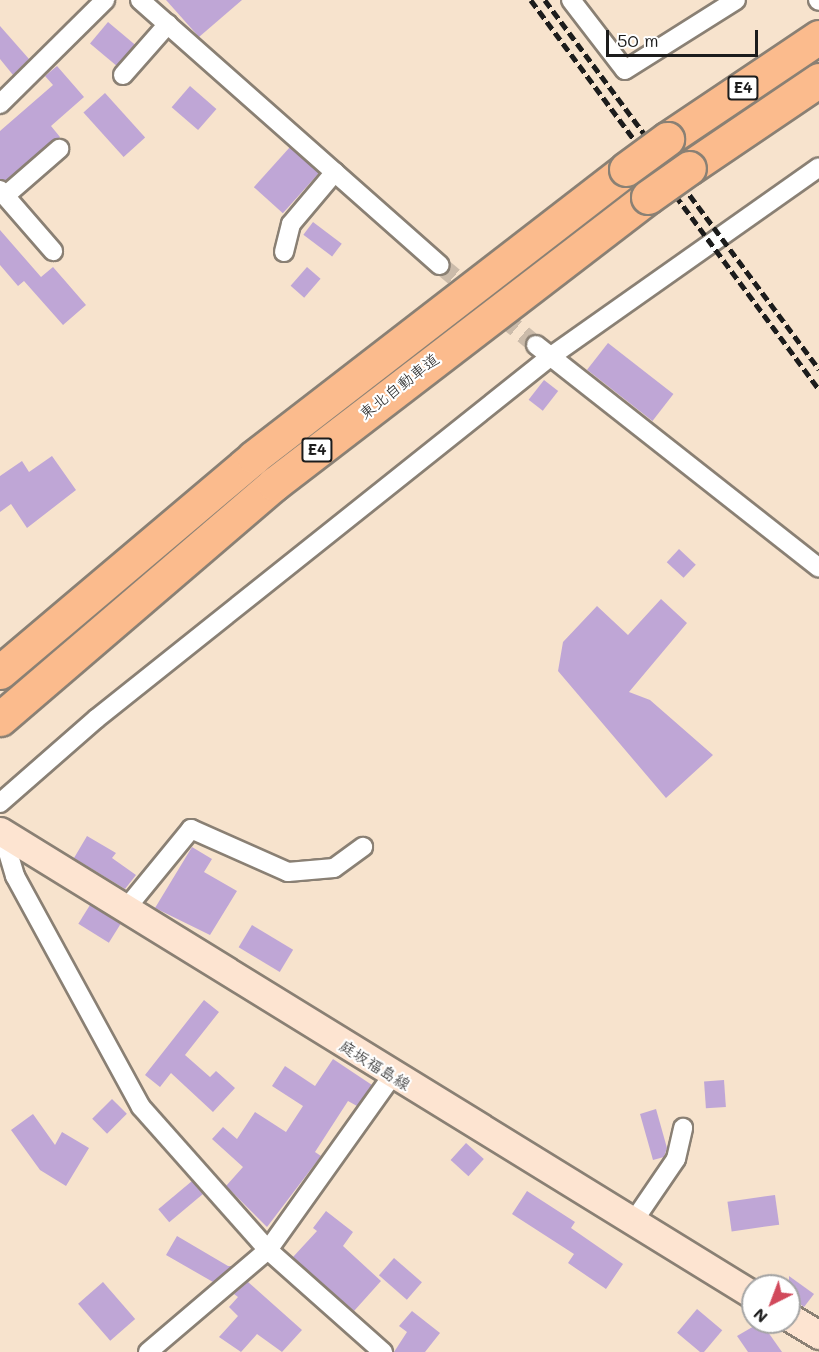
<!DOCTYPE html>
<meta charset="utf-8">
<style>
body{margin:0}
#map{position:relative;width:819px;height:1352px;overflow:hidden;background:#f7e3cd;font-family:Mali,"Klee One",sans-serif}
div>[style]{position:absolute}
.building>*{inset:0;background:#bfa6d6;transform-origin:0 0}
.street-tunnel>*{height:18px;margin-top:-9px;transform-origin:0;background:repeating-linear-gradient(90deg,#cbbbaa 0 18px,transparent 0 27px)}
.roads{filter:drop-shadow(2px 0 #8a8074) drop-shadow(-2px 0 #8a8074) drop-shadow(0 2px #8a8074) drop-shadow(0 -2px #8a8074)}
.street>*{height:18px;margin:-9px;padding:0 9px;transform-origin:9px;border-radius:9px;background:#fff}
.secondary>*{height:27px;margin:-13.5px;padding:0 13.5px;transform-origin:13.5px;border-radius:13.5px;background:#fde4d1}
.highway>*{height:33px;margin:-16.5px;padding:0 16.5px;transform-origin:16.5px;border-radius:16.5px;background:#fbbb8d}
.rail>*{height:4.5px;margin-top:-2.25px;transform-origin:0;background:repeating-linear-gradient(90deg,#1c1c1c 0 9px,transparent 0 13.5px)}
.bridges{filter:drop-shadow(2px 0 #8a8074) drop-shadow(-2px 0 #8a8074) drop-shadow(0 2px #8a8074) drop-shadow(0 -2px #8a8074)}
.highway-bridge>*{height:33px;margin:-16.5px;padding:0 16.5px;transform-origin:16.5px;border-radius:16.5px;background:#fbbb8d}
span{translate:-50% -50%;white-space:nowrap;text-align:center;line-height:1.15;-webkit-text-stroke:4.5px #fff;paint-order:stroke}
.shield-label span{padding:2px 4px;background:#fff;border:2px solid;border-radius:4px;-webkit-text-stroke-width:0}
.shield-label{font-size:15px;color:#1c1c1c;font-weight:700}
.street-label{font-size:16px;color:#1c1c1c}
.north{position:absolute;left:741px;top:1274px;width:60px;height:60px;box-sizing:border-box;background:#fff;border:2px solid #a4a4a4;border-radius:50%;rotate:222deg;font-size:16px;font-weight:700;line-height:24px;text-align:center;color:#1c1c1c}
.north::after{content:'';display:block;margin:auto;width:21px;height:27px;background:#d1495b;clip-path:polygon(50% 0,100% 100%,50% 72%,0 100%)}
.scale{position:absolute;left:606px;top:30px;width:152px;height:27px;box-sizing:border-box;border:3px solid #1c1c1c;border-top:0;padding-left:8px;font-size:18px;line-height:21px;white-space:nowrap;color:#1c1c1c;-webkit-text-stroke:4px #fff;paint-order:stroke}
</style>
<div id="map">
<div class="building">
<div style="clip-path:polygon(166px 0,242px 0,199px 37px)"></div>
<div style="left:108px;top:22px;width:35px;height:28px;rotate:40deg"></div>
<div style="clip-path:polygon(0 26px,29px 59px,13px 75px,0 59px)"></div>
<div style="clip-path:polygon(57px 66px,84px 97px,51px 126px,60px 137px,6px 181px,0 179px,0 131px,53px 85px,45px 76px)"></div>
<div style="left:190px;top:86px;width:35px;height:28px;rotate:41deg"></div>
<div style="left:105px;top:93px;width:60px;height:29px;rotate:48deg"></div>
<div style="left:290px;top:147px;width:39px;height:54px;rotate:42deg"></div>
<div style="left:313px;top:222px;width:36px;height:16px;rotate:37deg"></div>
<div style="clip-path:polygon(0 230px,41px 277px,53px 267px,86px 305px,63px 325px,24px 281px,18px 286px,0 265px)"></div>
<div style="left:307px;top:267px;width:18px;height:25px;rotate:41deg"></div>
<div style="left:608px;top:343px;width:83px;height:34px;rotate:38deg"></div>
<div style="left:544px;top:380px;width:18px;height:25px;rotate:38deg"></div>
<div style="clip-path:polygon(52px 456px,76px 490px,27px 528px,11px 504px,0 512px,0 476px,22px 461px,29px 472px)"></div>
<div style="left:679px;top:549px;width:23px;height:18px;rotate:43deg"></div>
<div style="clip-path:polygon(661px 599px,687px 623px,629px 692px,650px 700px,713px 755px,666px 798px,558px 671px,563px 642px,597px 606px,628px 635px)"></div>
<div style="clip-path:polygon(87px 836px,116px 853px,112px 858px,136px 875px,125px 889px,74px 858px)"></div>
<div style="clip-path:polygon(192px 847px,212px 859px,204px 872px,237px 891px,210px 935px,155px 908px)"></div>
<div style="left:90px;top:905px;width:36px;height:22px;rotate:32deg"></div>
<div style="left:252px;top:925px;width:48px;height:26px;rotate:31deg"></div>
<div style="clip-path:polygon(204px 1000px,219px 1012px,185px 1055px,210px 1077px,216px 1071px,235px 1088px,213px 1112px,171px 1073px,160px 1087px,145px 1075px)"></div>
<div style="clip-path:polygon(333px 1059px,372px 1085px,357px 1106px,348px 1101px,315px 1152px,321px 1156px,267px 1227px,226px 1186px,243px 1167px,212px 1139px,223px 1127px,237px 1139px,255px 1112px,286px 1132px,303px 1106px,272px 1086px,285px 1066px,315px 1086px)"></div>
<div style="left:724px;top:1080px;width:27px;height:20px;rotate:86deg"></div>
<div style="left:112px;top:1099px;width:21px;height:28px;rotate:45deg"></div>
<div style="clip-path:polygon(656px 1109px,667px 1148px,664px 1157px,653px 1160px,640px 1114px)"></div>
<div style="clip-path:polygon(33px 1114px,55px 1145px,62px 1132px,89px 1148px,66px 1186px,40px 1170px,11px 1130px)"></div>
<div style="left:466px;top:1143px;width:24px;height:23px;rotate:42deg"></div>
<div style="left:192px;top:1181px;width:17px;height:44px;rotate:50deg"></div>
<div style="clip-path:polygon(527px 1191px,575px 1222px,571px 1228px,623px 1264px,606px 1289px,568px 1263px,574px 1254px,512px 1214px)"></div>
<div style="left:775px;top:1195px;width:30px;height:48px;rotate:82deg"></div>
<div style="clip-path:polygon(326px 1211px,353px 1232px,343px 1246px,381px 1281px,354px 1311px,293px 1257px,317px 1231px,313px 1228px)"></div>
<div style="clip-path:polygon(177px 1236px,228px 1266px,232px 1266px,213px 1282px,166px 1255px)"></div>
<div style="left:394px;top:1258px;width:37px;height:23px;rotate:41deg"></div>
<div style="clip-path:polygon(789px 1276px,814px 1294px,804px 1307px,789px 1296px)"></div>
<div style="left:103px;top:1282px;width:49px;height:33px;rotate:49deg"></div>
<div style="clip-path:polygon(248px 1282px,302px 1330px,282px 1352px,257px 1334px,241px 1352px,219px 1337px,238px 1316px,229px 1307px,238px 1297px,234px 1294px)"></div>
<div style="left:697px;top:1309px;width:33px;height:31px;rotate:40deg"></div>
<div style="clip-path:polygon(412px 1311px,440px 1333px,425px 1352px,394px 1352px,407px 1332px,399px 1326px)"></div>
<div style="clip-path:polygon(761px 1322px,782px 1352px,748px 1352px,737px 1336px)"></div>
</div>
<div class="street-tunnel">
<div style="left:440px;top:265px;width:125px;rotate:39.8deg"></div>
</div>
<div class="roads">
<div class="street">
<div style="left:140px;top:0;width:400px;rotate:41.5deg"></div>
<div style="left:571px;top:0;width:88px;rotate:52.4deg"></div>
<div style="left:625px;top:70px;width:131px;rotate:-32.2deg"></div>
<div style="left:818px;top:0;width:1px;rotate:45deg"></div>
<div style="left:123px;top:75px;width:68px;rotate:-48.6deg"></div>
<div style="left:0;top:104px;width:148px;rotate:-44.7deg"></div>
<div style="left:0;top:190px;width:81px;rotate:49deg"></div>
<div style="left:5px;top:196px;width:72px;rotate:-41deg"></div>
<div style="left:284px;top:252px;width:29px;rotate:-76deg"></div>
<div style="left:291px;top:224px;width:68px;rotate:-49.8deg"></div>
<div style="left:536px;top:345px;width:360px;rotate:38.2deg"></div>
<div style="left:0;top:803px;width:128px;rotate:-41.2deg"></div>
<div style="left:96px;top:719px;width:581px;rotate:-38.57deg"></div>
<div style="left:550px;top:357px;width:329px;rotate:-35.2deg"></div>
<div style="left:2px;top:832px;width:46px;rotate:73.5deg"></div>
<div style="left:15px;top:876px;width:263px;rotate:61.4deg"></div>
<div style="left:141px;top:1107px;width:191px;rotate:48.4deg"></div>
<div style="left:268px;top:1250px;width:154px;rotate:41.6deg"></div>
<div style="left:124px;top:911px;width:106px;rotate:-50.7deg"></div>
<div style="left:191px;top:829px;width:106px;rotate:23.9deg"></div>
<div style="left:288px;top:872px;width:46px;rotate:-5deg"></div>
<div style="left:334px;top:868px;width:36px;rotate:-36deg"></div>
<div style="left:633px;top:1222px;width:76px;rotate:-55.7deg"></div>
<div style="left:676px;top:1159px;width:32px;rotate:-77deg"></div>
<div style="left:148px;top:1352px;width:157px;rotate:-40.4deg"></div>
<div style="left:268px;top:1250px;width:214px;rotate:-54.5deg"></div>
</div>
<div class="secondary">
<div style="left:0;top:831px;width:884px;rotate:31.64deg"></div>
<div style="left:789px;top:1317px;width:35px;rotate:31deg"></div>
</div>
<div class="highway">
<div style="left:667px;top:139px;width:183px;rotate:-33.9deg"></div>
<div style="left:689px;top:168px;width:157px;rotate:-34.1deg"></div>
<div style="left:0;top:672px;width:333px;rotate:-40.2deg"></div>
<div style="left:254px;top:457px;width:470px;rotate:-37.7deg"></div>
<div style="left:0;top:719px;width:361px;rotate:-40.6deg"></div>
<div style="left:274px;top:484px;width:471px;rotate:-37.5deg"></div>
</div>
</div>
<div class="rail">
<div style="left:531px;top:0;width:484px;rotate:53.5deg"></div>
<div style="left:545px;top:0;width:460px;rotate:53.4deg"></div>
</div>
<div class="bridges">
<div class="highway-bridge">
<div style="left:626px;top:169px;width:51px;rotate:-36.2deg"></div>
<div style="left:648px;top:197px;width:50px;rotate:-35.3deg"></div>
</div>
</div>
<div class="shield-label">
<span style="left:743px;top:88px">E4</span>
<span style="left:317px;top:450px">E4</span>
</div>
<div class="street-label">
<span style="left:399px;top:386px;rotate:-38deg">東北自動車道</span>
<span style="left:375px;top:1065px;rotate:32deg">庭坂福島線</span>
</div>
<div class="north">N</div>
<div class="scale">50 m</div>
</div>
